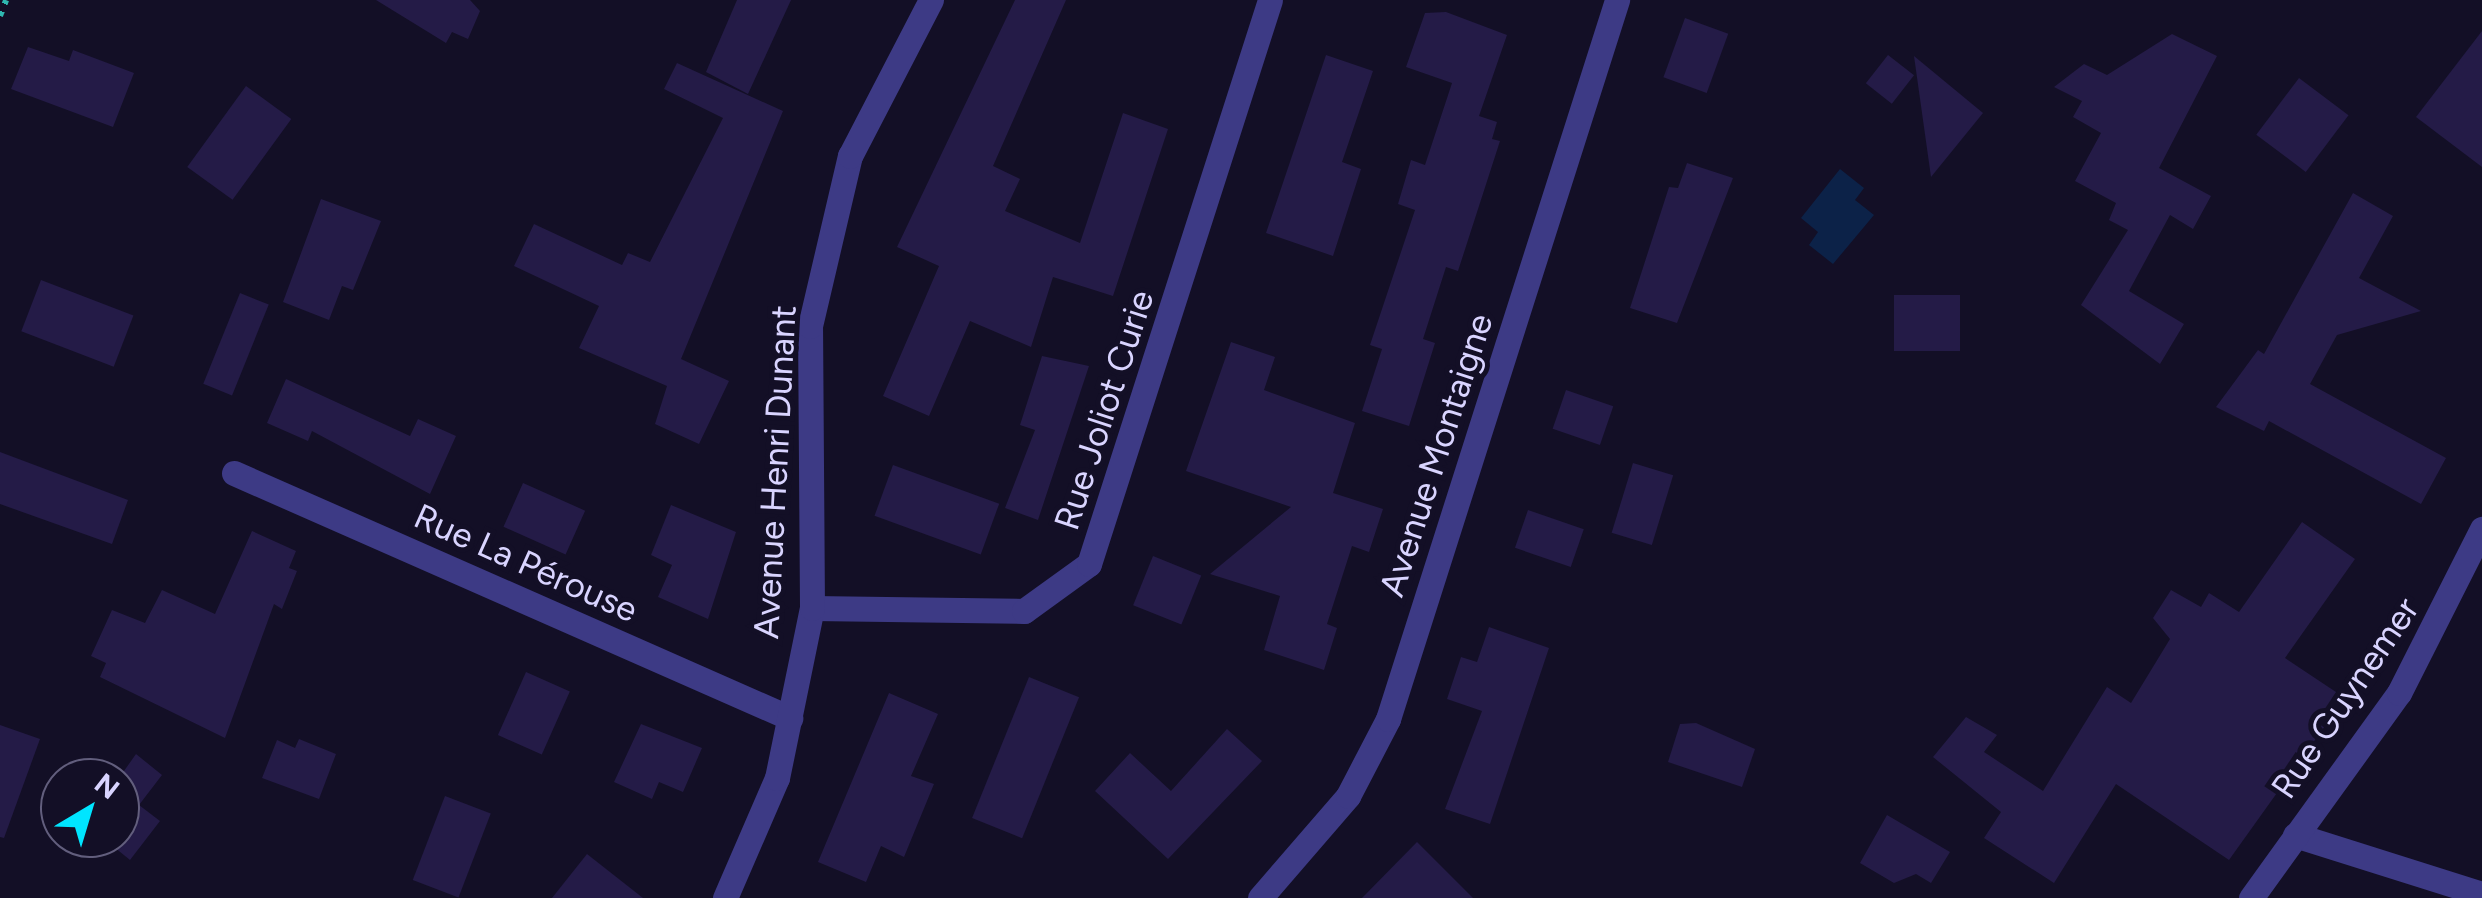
<!DOCTYPE html>
<meta charset="utf-8">
<style>
body{margin:0}
#map{position:relative;width:2482px;height:898px;overflow:hidden;background:#130f26;font-family:Figtree,sans-serif}
div>[style]{position:absolute}
.water>*{inset:0;background:#0c2248}
.building>*{inset:0;background:#241b47;transform-origin:0 0}
.path>*{height:6px;margin-top:-3px;transform-origin:0;background:repeating-linear-gradient(90deg,#2fb8b0 0 5px,transparent 0 13px)}
.minor>*{height:25px;margin:-12.5px;padding:0 12.5px;transform-origin:12.5px;border-radius:12.5px;background:#3d3a85}
span{translate:-50% -50%;white-space:nowrap;text-align:center;line-height:1.15;-webkit-text-stroke:10px #130f26;paint-order:stroke}
.street-label{font-size:35px;color:#d9d4ff}
.north{position:absolute;left:40px;top:758px;width:100px;height:100px;box-sizing:border-box;background:#130f26;border:2px solid #625e7d;border-radius:50%;rotate:38deg;font-size:28px;font-weight:700;line-height:40px;text-align:center;color:#d9d4ff}
.north::after{content:'';display:block;margin:auto;width:35px;height:45px;background:#00e5ff;clip-path:polygon(50% 0,100% 100%,50% 72%,0 100%)}
</style>
<div id="map">
<div class="water">
<div style="clip-path:polygon(1840px 169px,1864px 188px,1855px 200px,1874px 215px,1833px 264px,1809px 245px,1818px 232px,1801px 218px)"></div>
</div>
<div class="building">
<div style="clip-path:polygon(376px 0,470px 0,480px 11px,468px 39px,452px 32px,446px 43px)"></div>
<div style="clip-path:polygon(737px 0,791px 0,748px 94px,706px 72px)"></div>
<div style="clip-path:polygon(1015px 0,1066px 0,993px 166px,1020px 179px,1005px 211px,1080px 243px,1123px 113px,1168px 129px,1113px 296px,1053px 277px,1031px 347px,970px 321px,929px 416px,883px 396px,939px 266px,897px 247px)"></div>
<div style="clip-path:polygon(1446px 12px,1507px 35px,1479px 116px,1497px 122px,1492px 139px,1500px 141px,1458px 271px,1446px 267px,1423px 339px,1435px 343px,1409px 426px,1362px 411px,1382px 349px,1370px 345px,1415px 210px,1398px 204px,1411px 160px,1425px 165px,1452px 83px,1406px 67px,1425px 13px)"></div>
<div style="left:1685px;top:18px;width:46px;height:63px;rotate:20deg"></div>
<div style="clip-path:polygon(2482px 31px,2482px 167px,2416px 117px)"></div>
<div style="clip-path:polygon(2172px 34px,2217px 56px,2159px 168px,2211px 196px,2193px 229px,2170px 215px,2129px 291px,2184px 324px,2160px 364px,2081px 305px,2128px 230px,2109px 220px,2116px 203px,2075px 181px,2101px 133px,2073px 117px,2082px 101px,2054px 87px,2084px 64px,2107px 75px)"></div>
<div style="clip-path:polygon(28px 47px,69px 61px,73px 50px,134px 73px,113px 127px,11px 89px)"></div>
<div style="clip-path:polygon(1326px 55px,1373px 71px,1342px 162px,1361px 169px,1333px 256px,1266px 233px)"></div>
<div style="left:1888px;top:55px;width:33px;height:36px;rotate:38deg"></div>
<div style="clip-path:polygon(1914px 56px,1983px 113px,1931px 177px)"></div>
<div style="clip-path:polygon(677px 63px,783px 111px,681px 359px,729px 381px,699px 444px,655px 424px,667px 386px,579px 348px,599px 306px,514px 266px,534px 224px,622px 265px,628px 253px,650px 262px,723px 118px,664px 89px)"></div>
<div style="left:2299px;top:78px;width:62px;height:71px;rotate:37deg"></div>
<div style="left:246px;top:86px;width:56px;height:100px;rotate:36deg"></div>
<div style="clip-path:polygon(1687px 163px,1733px 178px,1677px 323px,1630px 308px,1669px 187px,1678px 188px)"></div>
<div style="clip-path:polygon(2353px 193px,2393px 216px,2359px 278px,2421px 311px,2337px 335px,2310px 384px,2446px 458px,2421px 504px,2269px 421px,2264px 431px,2216px 407px,2258px 350px,2264px 354px)"></div>
<div style="clip-path:polygon(321px 199px,381px 221px,353px 290px,342px 286px,329px 320px,283px 302px)"></div>
<div style="left:41px;top:280px;width:99px;height:55px;rotate:21deg"></div>
<div style="left:240px;top:293px;width:31px;height:98px;rotate:22deg"></div>
<div style="left:1894px;top:295px;width:66px;height:56px"></div>
<div style="clip-path:polygon(1231px 342px,1275px 357px,1264px 390px,1355px 423px,1333px 493px,1383px 509px,1369px 552px,1352px 546px,1327px 624px,1337px 628px,1324px 670px,1264px 650px,1280px 596px,1210px 574px,1291px 507px,1186px 471px)"></div>
<div style="clip-path:polygon(1042px 356px,1089px 366px,1038px 520px,1005px 508px,1035px 430px,1020px 425px)"></div>
<div style="clip-path:polygon(286px 379px,410px 436px,418px 419px,456px 436px,430px 494px,312px 431px,308px 441px,267px 423px)"></div>
<div style="left:1566px;top:390px;width:50px;height:41px;rotate:19deg"></div>
<div style="clip-path:polygon(0 452px,128px 500px,112px 544px,0 504px)"></div>
<div style="left:1633px;top:463px;width:42px;height:73px;rotate:17deg"></div>
<div style="left:893px;top:465px;width:113px;height:54px;rotate:20deg"></div>
<div style="left:523px;top:483px;width:68px;height:48px;rotate:24deg"></div>
<div style="clip-path:polygon(671px 505px,736px 532px,708px 619px,658px 597px,672px 565px,651px 555px)"></div>
<div style="left:1528px;top:510px;width:59px;height:40px;rotate:19deg"></div>
<div style="clip-path:polygon(2302px 522px,2355px 559px,2285px 658px,2345px 698px,2229px 860px,2116px 784px,2054px 883px,1984px 838px,2001px 812px,1933px 757px,1966px 717px,1997px 735px,1984px 752px,2043px 791px,2107px 687px,2131px 703px,2170px 639px,2153px 618px,2171px 590px,2201px 607px,2209px 593px,2239px 612px)"></div>
<div style="clip-path:polygon(252px 531px,296px 551px,289px 568px,297px 571px,282px 609px,274px 604px,225px 738px,100px 677px,106px 663px,91px 656px,112px 610px,145px 623px,162px 590px,215px 614px)"></div>
<div style="left:1153px;top:556px;width:52px;height:53px;rotate:22deg"></div>
<div style="clip-path:polygon(1489px 627px,1549px 648px,1490px 824px,1445px 809px,1482px 711px,1447px 699px,1461px 657px,1477px 662px)"></div>
<div style="left:526px;top:672px;width:48px;height:69px;rotate:24deg"></div>
<div style="left:1029px;top:677px;width:54px;height:152px;rotate:22deg"></div>
<div style="clip-path:polygon(889px 693px,938px 714px,911px 776px,934px 784px,904px 857px,881px 846px,866px 882px,818px 862px)"></div>
<div style="clip-path:polygon(1696px 723px,1755px 749px,1742px 787px,1668px 762px,1680px 724px)"></div>
<div style="clip-path:polygon(641px 724px,702px 748px,683px 792px,659px 782px,652px 799px,614px 782px)"></div>
<div style="clip-path:polygon(0 725px,40px 739px,4px 838px,0 837px)"></div>
<div style="clip-path:polygon(1227px 729px,1262px 761px,1168px 859px,1095px 791px,1130px 753px,1171px 791px)"></div>
<div style="clip-path:polygon(299px 739px,336px 754px,319px 799px,262px 778px,277px 740px,295px 748px)"></div>
<div style="clip-path:polygon(136px 754px,162px 775px,139px 805px,160px 821px,130px 860px,103px 838px,120px 838px,119px 778px)"></div>
<div style="left:445px;top:796px;width:49px;height:90px;rotate:21deg"></div>
<div style="clip-path:polygon(1887px 815px,1950px 852px,1931px 883px,1916px 874px,1894px 883px,1860px 863px)"></div>
<div style="clip-path:polygon(1417px 842px,1473px 898px,1362px 898px)"></div>
<div style="clip-path:polygon(587px 854px,643px 898px,552px 898px)"></div>
</div>
<div class="path">
<div style="left:0;top:16px;width:17px;rotate:-69deg"></div>
</div>
<div class="minor">
<div style="left:234px;top:473px;width:608px;rotate:23.78deg"></div>
<div style="left:812px;top:608px;width:212px;rotate:0.8deg"></div>
<div style="left:1024px;top:611px;width:80px;rotate:-35.9deg"></div>
<div style="left:1089px;top:564px;width:592px;rotate:-72.21deg"></div>
<div style="left:2295px;top:835px;width:196px;rotate:17.5deg"></div>
<div style="left:725px;top:898px;width:131px;rotate:-66.6deg"></div>
<div style="left:777px;top:778px;width:174px;rotate:-78.4deg"></div>
<div style="left:812px;top:608px;width:282px;rotate:-90.4deg"></div>
<div style="left:810px;top:326px;width:175px;rotate:-76.8deg"></div>
<div style="left:850px;top:156px;width:176px;rotate:-62.6deg"></div>
<div style="left:1260px;top:898px;width:135px;rotate:-49.2deg"></div>
<div style="left:1348px;top:796px;width:87px;rotate:-62.5deg"></div>
<div style="left:1388px;top:719px;width:755px;rotate:-72.33deg"></div>
<div style="left:2251px;top:898px;width:253px;rotate:-54.2deg"></div>
<div style="left:2399px;top:693px;width:184px;rotate:-63.2deg"></div>
</div>
<div class="street-label">
<span style="left:1104px;top:410px;rotate:-72deg">Rue Joliot Curie</span>
<span style="left:1436px;top:455px;rotate:-72deg">Avenue Montaigne</span>
<span style="left:775px;top:472px;rotate:-87deg">Avenue Henri Dunant</span>
<span style="left:526px;top:563px;rotate:24deg">Rue La Pérouse</span>
<span style="left:2345px;top:698px;rotate:-56deg">Rue Guynemer</span>
</div>
<div class="north">N</div>
</div>
